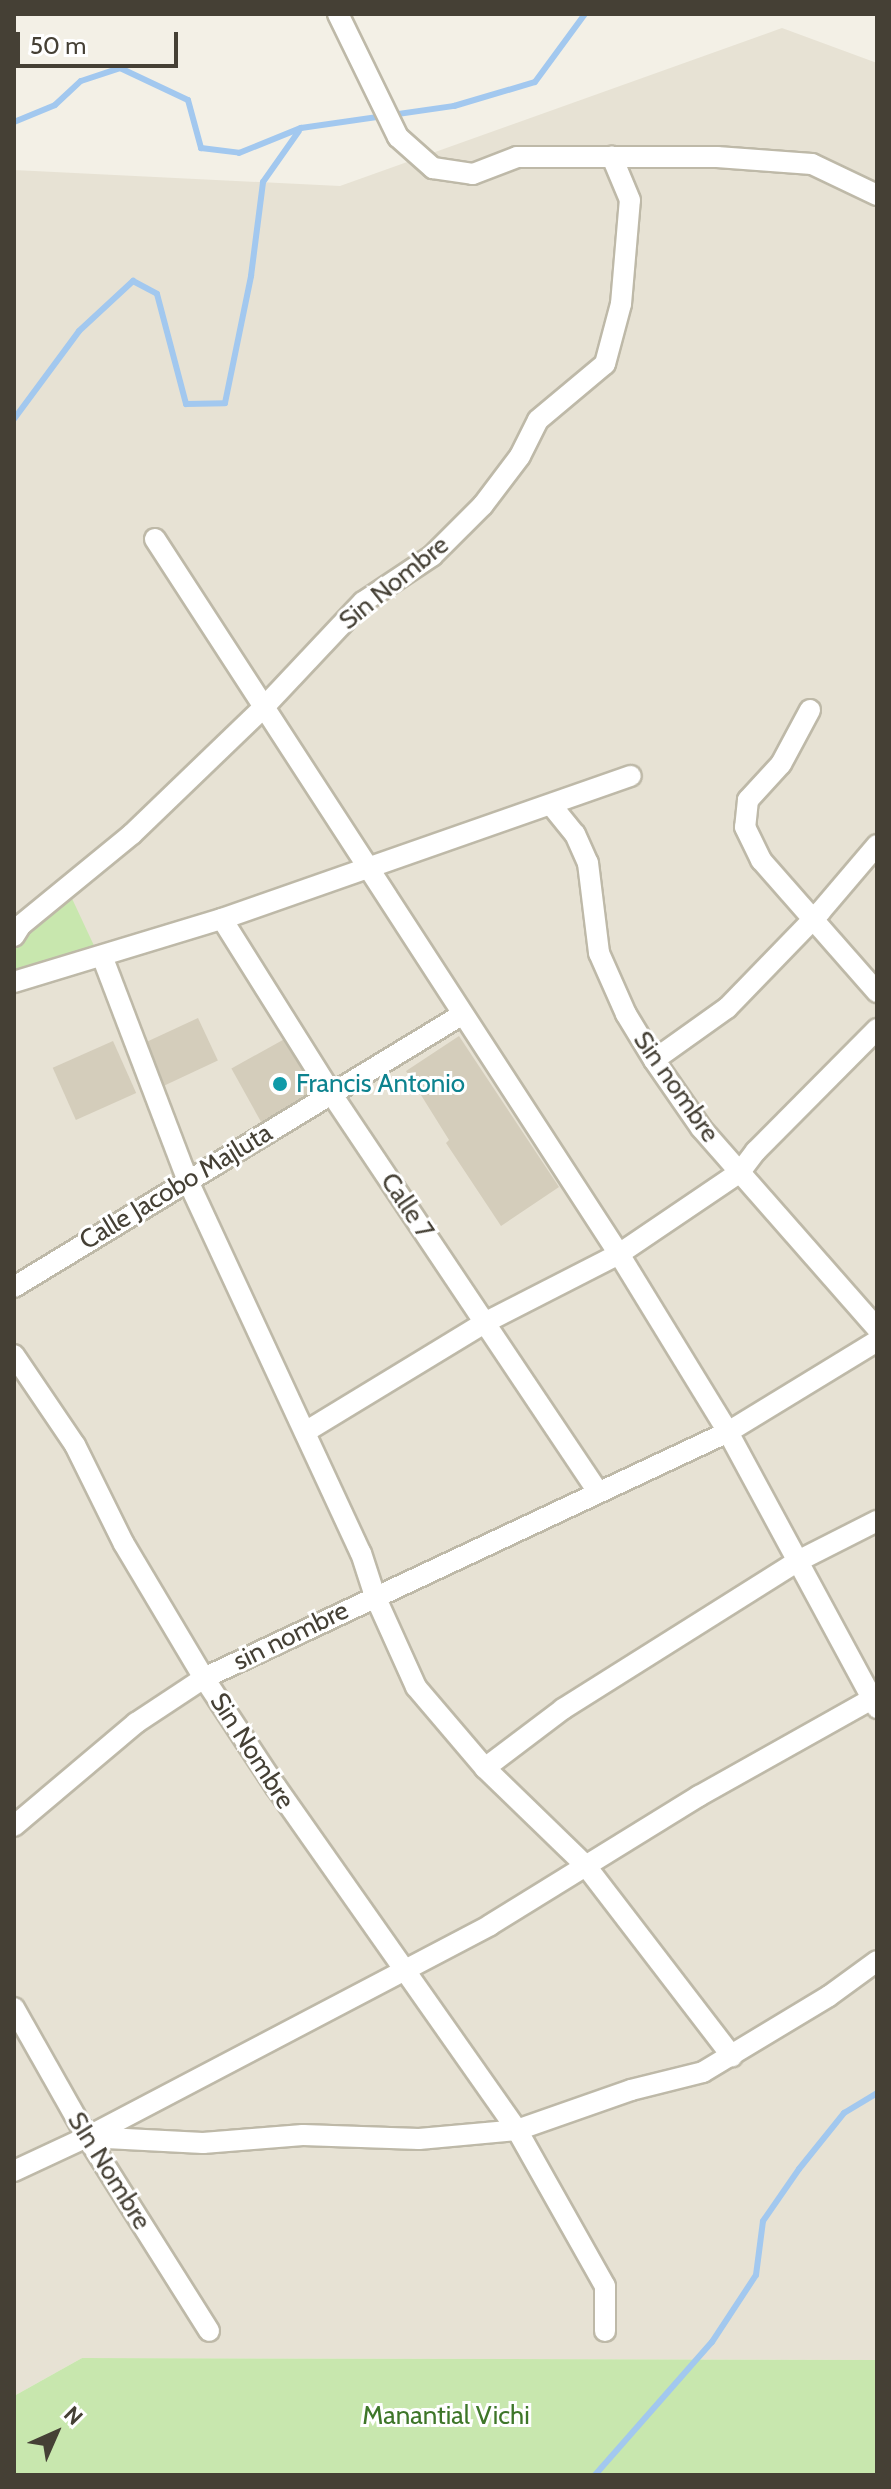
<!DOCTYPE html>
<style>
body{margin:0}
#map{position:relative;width:891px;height:2489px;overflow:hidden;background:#f3f0e6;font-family:Cabin,sans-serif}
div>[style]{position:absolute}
.residential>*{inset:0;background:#e7e2d4}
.green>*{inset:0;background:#c8e7ae}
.stream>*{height:6px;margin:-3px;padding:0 3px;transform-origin:3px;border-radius:3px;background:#a2c8ef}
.building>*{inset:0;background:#d4cdbb;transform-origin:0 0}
.roads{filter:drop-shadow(2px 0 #beb9a8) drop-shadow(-2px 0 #beb9a8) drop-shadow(0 2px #beb9a8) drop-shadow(0 -2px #beb9a8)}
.minor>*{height:20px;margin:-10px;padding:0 10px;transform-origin:10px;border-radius:10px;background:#fff}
.dots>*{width:22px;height:22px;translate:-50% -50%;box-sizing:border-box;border:4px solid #fff;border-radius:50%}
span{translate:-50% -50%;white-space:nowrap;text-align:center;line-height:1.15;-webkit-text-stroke:6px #fff;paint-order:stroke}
.street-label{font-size:26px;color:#454035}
.culture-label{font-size:26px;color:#0d838f}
.left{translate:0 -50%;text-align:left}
.park-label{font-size:26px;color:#3e7629}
.frame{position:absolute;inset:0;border:16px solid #454035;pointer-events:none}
.north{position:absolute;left:16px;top:2393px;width:80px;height:80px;-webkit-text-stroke:6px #fff;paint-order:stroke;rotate:45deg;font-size:22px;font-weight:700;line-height:32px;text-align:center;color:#454035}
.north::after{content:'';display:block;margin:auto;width:28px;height:36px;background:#454035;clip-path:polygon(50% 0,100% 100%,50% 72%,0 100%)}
.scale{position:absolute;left:16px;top:32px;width:162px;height:36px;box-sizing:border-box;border:4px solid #454035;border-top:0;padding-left:10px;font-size:24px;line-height:28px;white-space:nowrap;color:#454035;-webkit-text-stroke:6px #fff;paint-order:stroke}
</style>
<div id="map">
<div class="residential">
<div style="clip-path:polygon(782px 28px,877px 63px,877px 2360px,82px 2358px,14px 2396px,14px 170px,340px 186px)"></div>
</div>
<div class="green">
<div style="clip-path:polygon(68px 890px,97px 952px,14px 979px,14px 939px)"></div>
<div style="clip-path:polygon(82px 2358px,877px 2360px,877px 2475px,14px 2475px,14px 2396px)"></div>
</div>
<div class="stream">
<div style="left:14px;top:122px;width:44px;rotate:-22.5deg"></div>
<div style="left:55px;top:105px;width:35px;rotate:-43deg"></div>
<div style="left:81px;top:81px;width:41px;rotate:-18.4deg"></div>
<div style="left:120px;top:68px;width:75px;rotate:25.2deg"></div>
<div style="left:188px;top:100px;width:50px;rotate:74.8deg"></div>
<div style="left:201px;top:148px;width:38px;rotate:7deg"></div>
<div style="left:239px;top:153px;width:67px;rotate:-22deg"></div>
<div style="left:301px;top:128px;width:155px;rotate:-8.2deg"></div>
<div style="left:454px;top:106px;width:84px;rotate:-16.5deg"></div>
<div style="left:535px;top:82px;width:84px;rotate:-53.7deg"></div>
<div style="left:14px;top:419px;width:109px;rotate:-53.5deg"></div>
<div style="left:79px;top:331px;width:74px;rotate:-42.8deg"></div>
<div style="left:133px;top:281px;width:27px;rotate:28deg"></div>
<div style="left:157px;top:294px;width:114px;rotate:75.2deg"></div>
<div style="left:186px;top:404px;width:39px;rotate:-1deg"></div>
<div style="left:225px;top:403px;width:130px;rotate:-78.4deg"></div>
<div style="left:251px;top:276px;width:95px;rotate:-82.7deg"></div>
<div style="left:263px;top:182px;width:62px;rotate:-54.8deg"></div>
<div style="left:595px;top:2475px;width:177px;rotate:-48.7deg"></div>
<div style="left:712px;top:2342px;width:80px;rotate:-56.7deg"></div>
<div style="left:756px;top:2275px;width:54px;rotate:-82.6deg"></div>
<div style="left:763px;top:2221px;width:63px;rotate:-55.3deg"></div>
<div style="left:799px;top:2169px;width:72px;rotate:-51.2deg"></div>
<div style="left:844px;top:2113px;width:39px;rotate:-31deg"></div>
</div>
<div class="building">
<div style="left:198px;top:1018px;width:47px;height:63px;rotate:65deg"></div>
<div style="left:290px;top:1036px;width:65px;height:67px;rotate:61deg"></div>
<div style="clip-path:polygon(459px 1036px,559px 1187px,501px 1226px,446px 1143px,449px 1140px,406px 1071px)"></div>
<div style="left:113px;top:1041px;width:57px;height:66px;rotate:66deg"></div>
</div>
<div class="roads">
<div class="minor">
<div style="left:338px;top:14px;width:137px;rotate:64deg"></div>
<div style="left:398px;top:137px;width:47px;rotate:41.5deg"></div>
<div style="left:433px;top:168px;width:40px;rotate:8.5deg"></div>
<div style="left:473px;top:174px;width:47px;rotate:-21.1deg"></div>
<div style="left:517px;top:157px;width:200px"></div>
<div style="left:717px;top:157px;width:95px;rotate:4.2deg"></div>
<div style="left:812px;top:164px;width:72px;rotate:25.5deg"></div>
<div style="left:155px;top:539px;width:852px;rotate:57.02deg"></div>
<div style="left:619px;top:1254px;width:209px;rotate:58.5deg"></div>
<div style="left:728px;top:1432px;width:314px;rotate:61.6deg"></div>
<div style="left:810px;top:710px;width:61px;rotate:118.2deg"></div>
<div style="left:781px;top:764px;width:49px;rotate:132.5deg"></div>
<div style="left:748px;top:800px;width:27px;rotate:96deg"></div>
<div style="left:745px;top:827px;width:37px;rotate:64deg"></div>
<div style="left:761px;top:860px;width:176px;rotate:48.7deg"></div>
<div style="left:552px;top:806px;width:36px;rotate:51deg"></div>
<div style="left:575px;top:834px;width:32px;rotate:66deg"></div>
<div style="left:588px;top:863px;width:91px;rotate:83deg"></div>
<div style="left:599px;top:953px;width:67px;rotate:66.1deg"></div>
<div style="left:626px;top:1014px;width:54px;rotate:58.7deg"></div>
<div style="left:654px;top:1060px;width:83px;rotate:55.3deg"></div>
<div style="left:701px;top:1128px;width:266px;rotate:48.7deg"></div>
<div style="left:222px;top:919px;width:205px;rotate:57.9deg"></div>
<div style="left:331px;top:1093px;width:479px;rotate:56.2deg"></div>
<div style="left:14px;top:936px;width:13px;rotate:-58deg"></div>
<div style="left:21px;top:925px;width:144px;rotate:-39.3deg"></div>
<div style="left:132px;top:834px;width:183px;rotate:-43.9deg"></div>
<div style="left:264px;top:707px;width:144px;rotate:-46.7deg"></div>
<div style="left:363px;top:602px;width:83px;rotate:-33.7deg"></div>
<div style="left:432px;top:556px;width:72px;rotate:-45deg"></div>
<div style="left:483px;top:505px;width:61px;rotate:-52.9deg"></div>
<div style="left:520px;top:456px;width:40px;rotate:-63.4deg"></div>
<div style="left:538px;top:420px;width:87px;rotate:-39.9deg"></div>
<div style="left:605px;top:364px;width:62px;rotate:-75.1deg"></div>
<div style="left:621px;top:304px;width:104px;rotate:-85.1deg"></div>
<div style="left:630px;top:200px;width:47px;rotate:-112.7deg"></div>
<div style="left:102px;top:956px;width:241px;rotate:69.1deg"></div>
<div style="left:188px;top:1181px;width:410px;rotate:65.1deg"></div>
<div style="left:361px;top:1553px;width:45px;rotate:72deg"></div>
<div style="left:375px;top:1596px;width:100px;rotate:65.7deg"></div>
<div style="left:416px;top:1687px;width:106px;rotate:49.6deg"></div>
<div style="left:485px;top:1768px;width:141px;rotate:44.1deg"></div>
<div style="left:586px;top:1866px;width:240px;rotate:52.5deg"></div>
<div style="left:14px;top:982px;width:217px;rotate:-16.9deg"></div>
<div style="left:222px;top:919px;width:433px;rotate:-19.3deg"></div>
<div style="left:654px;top:1060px;width:90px;rotate:-35.5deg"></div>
<div style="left:727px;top:1008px;width:134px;rotate:-45.9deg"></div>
<div style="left:820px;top:912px;width:88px;rotate:-49.6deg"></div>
<div style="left:14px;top:1287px;width:525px;rotate:-31.3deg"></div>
<div style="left:14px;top:1355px;width:109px;rotate:55.9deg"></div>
<div style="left:75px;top:1445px;width:110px;rotate:63.7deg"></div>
<div style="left:124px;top:1544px;width:156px;rotate:59.2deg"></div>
<div style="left:204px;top:1678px;width:131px;rotate:56.6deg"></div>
<div style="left:276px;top:1787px;width:419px;rotate:54.9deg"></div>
<div style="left:517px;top:2130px;width:179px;rotate:60.6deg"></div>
<div style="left:605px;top:2286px;width:45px;rotate:90deg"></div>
<div style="left:305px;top:1432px;width:212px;rotate:-31.3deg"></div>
<div style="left:486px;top:1322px;width:149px;rotate:-27.1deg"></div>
<div style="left:619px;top:1254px;width:146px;rotate:-34.1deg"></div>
<div style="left:740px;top:1172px;width:26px;rotate:-53deg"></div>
<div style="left:756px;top:1151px;width:172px;rotate:-45.2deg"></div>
<div style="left:485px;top:1768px;width:98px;rotate:-37.1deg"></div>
<div style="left:563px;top:1709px;width:278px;rotate:-32.2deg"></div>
<div style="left:798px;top:1561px;width:89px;rotate:-26.9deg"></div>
<div style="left:14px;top:1826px;width:160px;rotate:-40.2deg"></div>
<div style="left:136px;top:1723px;width:82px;rotate:-33.5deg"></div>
<div style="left:204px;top:1678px;width:579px;rotate:-25.15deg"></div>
<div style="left:728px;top:1432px;width:175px;rotate:-31.4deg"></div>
<div style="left:14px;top:2008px;width:148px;rotate:60.5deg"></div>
<div style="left:87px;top:2137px;width:229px;rotate:57.8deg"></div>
<div style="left:87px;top:2137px;width:116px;rotate:3deg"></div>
<div style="left:203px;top:2143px;width:100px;rotate:-4.6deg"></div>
<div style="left:303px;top:2135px;width:116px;rotate:2deg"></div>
<div style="left:419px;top:2139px;width:98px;rotate:-5.2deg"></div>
<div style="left:517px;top:2130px;width:121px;rotate:-19.3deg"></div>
<div style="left:631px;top:2090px;width:74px;rotate:-14deg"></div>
<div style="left:703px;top:2072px;width:147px;rotate:-31.1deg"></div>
<div style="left:829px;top:1996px;width:59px;rotate:-36.1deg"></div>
<div style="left:14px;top:2171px;width:81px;rotate:-25deg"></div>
<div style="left:87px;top:2137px;width:455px;rotate:-27.7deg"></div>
<div style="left:490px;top:1925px;width:246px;rotate:-31.7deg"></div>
<div style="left:699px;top:1796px;width:204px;rotate:-29.3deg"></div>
</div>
</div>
<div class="dots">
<div style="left:280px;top:1084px;background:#0f9aa8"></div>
</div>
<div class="street-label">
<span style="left:394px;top:583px;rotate:-39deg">Sin Nombre</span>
<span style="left:676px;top:1087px;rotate:55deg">Sin nombre</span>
<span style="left:176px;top:1187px;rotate:-31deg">Calle Jacobo Majluta</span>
<span style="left:407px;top:1206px;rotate:56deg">Calle 7</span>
<span style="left:291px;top:1636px;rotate:-26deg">sin nombre</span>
<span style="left:252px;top:1751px;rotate:57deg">Sin Nombre</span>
<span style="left:109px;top:2171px;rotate:58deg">SIn Nombre</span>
</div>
<div class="culture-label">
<span class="left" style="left:296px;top:1084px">Francis Antonio</span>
</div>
<div class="park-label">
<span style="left:446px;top:2416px">Manantial Vichi</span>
</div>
<div class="frame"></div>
<div class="north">N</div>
<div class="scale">50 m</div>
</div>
